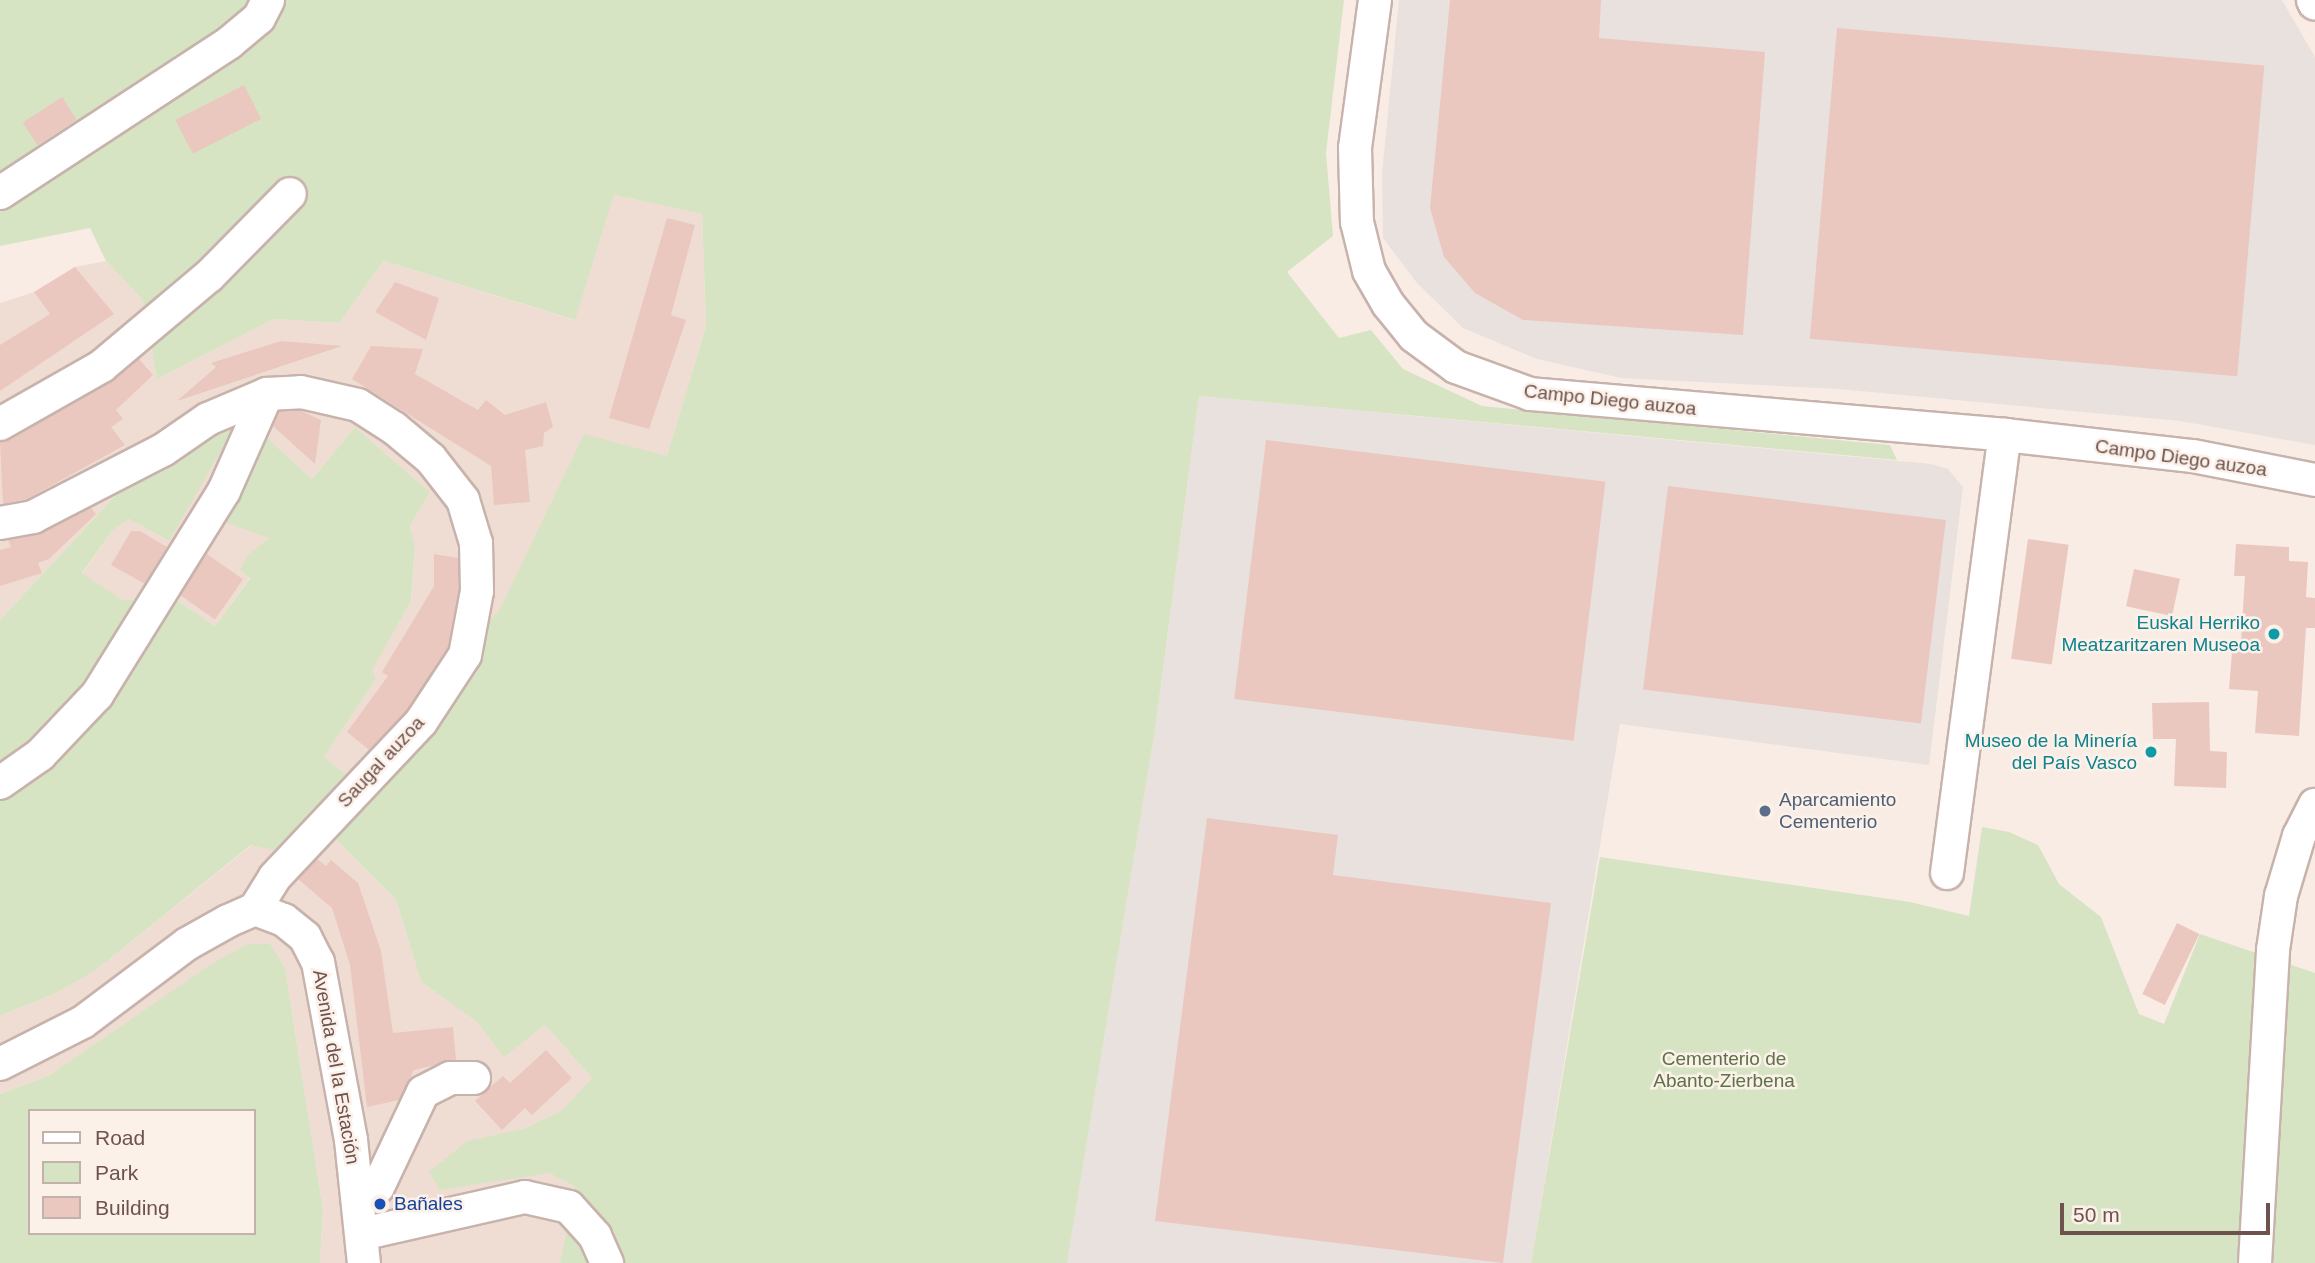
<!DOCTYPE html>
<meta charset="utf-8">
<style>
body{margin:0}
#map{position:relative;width:2315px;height:1263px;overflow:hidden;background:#f9ece4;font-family:Helvetica,sans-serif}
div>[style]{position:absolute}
.residential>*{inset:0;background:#efddd3}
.industrial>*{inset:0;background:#e9e1de}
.green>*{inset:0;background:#d7e4c4}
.building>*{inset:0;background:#ebc8bf;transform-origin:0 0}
.roads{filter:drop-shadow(2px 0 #c8b3ac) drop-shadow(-2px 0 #c8b3ac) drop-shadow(0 2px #c8b3ac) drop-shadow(0 -2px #c8b3ac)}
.minor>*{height:32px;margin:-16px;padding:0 16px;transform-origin:16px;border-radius:16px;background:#fff}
.dots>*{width:19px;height:19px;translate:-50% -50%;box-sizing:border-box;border:4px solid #fcf1e9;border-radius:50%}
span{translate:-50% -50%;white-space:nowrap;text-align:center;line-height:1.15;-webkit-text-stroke:5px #fcf1e9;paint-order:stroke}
.street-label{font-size:19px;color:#6e524d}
.culture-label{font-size:19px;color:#0d838f}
.right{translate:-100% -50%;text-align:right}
.service-label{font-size:19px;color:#4e5e75}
.left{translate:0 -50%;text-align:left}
.park-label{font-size:19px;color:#5c7247}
.transit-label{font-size:19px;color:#164399}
.legend{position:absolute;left:28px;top:1109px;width:228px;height:126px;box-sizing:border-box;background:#fcf1e9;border:2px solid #c3b1ab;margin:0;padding:9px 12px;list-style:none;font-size:21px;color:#6e524d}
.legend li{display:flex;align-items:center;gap:14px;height:35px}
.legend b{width:35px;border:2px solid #c3b1ab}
.scale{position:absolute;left:2060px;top:1203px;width:210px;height:32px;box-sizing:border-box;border:4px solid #6e524d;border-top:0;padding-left:9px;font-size:21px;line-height:24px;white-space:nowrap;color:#6e524d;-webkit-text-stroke:5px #fcf1e9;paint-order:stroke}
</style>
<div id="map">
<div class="residential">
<div style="clip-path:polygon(614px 195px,702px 214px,706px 326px,667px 457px,484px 626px,477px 672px,424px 744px,374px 785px,350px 777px,324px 757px,376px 679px,371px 670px,411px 601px,415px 544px,410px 526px,430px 492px,355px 427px,312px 479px,264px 435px,269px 537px,250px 577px,215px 626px,175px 599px,123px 600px,82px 574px,112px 531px,129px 519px,169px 541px,129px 481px,0 620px,0 303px,34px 292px,75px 267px,106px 261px,142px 299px,157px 379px,274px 319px,339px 323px,384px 261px,574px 320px)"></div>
<div style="clip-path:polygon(313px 816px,396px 900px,421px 982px,478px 1023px,504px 1056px,545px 1025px,592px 1078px,562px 1111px,523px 1129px,549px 1173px,575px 1187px,560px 1263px,320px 1263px,323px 1209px,285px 968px,97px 1044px,50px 1075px,0 1094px,0 1016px,56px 993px,96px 970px,252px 845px)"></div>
</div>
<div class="industrial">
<div style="clip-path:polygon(1399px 0,2282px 0,2315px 57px,2315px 445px,2180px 421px,1838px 389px,1621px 378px,1537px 359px,1463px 328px,1417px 283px,1383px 238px,1382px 174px)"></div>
<div style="clip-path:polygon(1199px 396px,1931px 464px,1948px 469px,1963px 487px,1929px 765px,1620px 724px,1531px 1263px,1067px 1263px,1155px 730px)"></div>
</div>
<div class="green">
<div style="clip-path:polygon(0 0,1344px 0,1326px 153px,1333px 236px,1287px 272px,1339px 338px,1371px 330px,1403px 369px,1482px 406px,1890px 445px,1897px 460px,1199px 396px,1155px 730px,1067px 1263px,560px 1263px,575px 1187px,549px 1173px,440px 1190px,429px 1172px,467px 1141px,523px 1129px,561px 1111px,592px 1078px,545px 1025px,504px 1057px,478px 1023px,421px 982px,396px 900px,313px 816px,279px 851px,251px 845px,96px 970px,56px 993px,0 1016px,0 620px,129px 481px,210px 426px,238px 421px,169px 541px,129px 519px,112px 531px,82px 573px,123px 600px,175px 599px,215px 626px,250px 578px,240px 570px,248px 555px,269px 538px,219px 520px,264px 435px,312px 479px,355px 427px,430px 492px,410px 526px,415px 544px,411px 601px,372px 670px,376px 679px,324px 757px,350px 777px,374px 785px,424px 744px,477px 672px,484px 626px,499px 611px,584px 434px,667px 456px,706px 326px,702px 214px,614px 195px,575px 320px,384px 261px,339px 323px,274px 319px,157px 379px,142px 299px,106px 261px,90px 228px,0 246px)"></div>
<div style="clip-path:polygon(1982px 827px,2009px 832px,2038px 845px,2059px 884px,2101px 917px,2139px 1014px,2164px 1024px,2200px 934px,2315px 973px,2315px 1263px,1531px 1263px,1600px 857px,1910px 902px,1969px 916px)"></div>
<div style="clip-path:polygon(evenodd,248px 944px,270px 944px,285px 968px,323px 1209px,320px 1263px,0 1263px,0 1094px,50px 1075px,210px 965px,248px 944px,30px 1111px,254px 1111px,254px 1233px,30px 1233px,30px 1111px)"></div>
</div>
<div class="building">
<div style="clip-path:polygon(1450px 0,1601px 0,1599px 38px,1765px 52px,1743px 335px,1523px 320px,1475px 293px,1444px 257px,1430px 208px)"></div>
<div style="left:1837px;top:28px;width:429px;height:312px;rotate:5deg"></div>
<div style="left:244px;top:85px;width:38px;height:77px;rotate:63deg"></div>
<div style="left:62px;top:97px;width:27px;height:47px;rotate:57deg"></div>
<div style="clip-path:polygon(667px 218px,695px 225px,671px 315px,686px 320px,649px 429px,609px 418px)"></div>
<div style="clip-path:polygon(75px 267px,114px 314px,0 391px,0 345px,50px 314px,34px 292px)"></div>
<div style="clip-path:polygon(395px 282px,439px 298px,426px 340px,375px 312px)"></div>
<div style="clip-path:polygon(281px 341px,342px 346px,177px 401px,216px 367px,211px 363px)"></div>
<div style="clip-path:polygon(371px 346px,423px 349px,415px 374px,478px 410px,486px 400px,505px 415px,546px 402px,553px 427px,544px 433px,543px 446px,525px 450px,530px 502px,494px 505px,491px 466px,352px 379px)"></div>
<div style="clip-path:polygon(139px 359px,153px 375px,116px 410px,123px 419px,111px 427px,125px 445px,27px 499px,3px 504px,0 442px,111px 382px)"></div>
<div style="clip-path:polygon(299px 410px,321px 420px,315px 464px,273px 426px,279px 412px)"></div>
<div style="left:1266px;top:440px;width:342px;height:261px;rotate:7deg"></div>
<div style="left:1668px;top:486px;width:280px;height:205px;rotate:7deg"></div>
<div style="clip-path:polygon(91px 508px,96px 514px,49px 559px,38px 563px,42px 573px,0 586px,0 550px,11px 547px,8px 540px,41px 533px)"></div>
<div style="clip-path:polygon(131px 531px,140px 531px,167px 547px,145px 584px,111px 565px)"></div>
<div style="left:2028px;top:539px;width:41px;height:121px;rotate:8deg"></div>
<div style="clip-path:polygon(2236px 544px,2289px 547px,2289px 561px,2308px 562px,2306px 597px,2315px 598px,2315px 628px,2306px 628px,2299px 736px,2255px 733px,2258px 691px,2229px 689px,2233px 640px,2241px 641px,2245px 576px,2234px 576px)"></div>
<div style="left:207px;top:554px;width:44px;height:49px;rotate:35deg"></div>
<div style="clip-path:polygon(434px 554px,458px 558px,459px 589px,448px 648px,407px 711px,369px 750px,347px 732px,388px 676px,382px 672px,434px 586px)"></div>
<div style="left:2134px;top:569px;width:47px;height:38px;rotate:12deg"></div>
<div style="clip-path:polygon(2209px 702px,2210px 751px,2227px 752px,2226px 788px,2174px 786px,2176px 739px,2153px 739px,2152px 703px)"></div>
<div style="clip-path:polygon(1207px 818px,1338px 835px,1333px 875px,1551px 903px,1503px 1263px,1155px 1221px)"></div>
<div style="clip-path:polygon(317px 859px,326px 866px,331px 860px,358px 883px,381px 951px,393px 1033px,453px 1027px,456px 1060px,414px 1070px,399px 1100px,367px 1107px,350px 965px,332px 908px,298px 879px)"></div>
<div style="left:2177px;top:923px;width:25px;height:79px;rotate:26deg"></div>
<div style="clip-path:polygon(546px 1050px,572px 1078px,532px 1115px,525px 1108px,502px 1130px,475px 1101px,503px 1076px,510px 1083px)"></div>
</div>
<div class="roads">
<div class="minor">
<div style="left:1375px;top:0;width:149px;rotate:97.7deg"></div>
<div style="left:1355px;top:148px;width:74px;rotate:88.5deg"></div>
<div style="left:1357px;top:222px;width:50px;rotate:76.2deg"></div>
<div style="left:1369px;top:271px;width:38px;rotate:60deg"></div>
<div style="left:1388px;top:304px;width:41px;rotate:50.9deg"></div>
<div style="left:1414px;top:336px;width:52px;rotate:36.4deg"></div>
<div style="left:1456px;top:367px;width:79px;rotate:20deg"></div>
<div style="left:1530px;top:394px;width:477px;rotate:4.9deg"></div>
<div style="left:2005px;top:435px;width:189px;rotate:6.4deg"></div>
<div style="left:2193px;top:456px;width:124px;rotate:11.1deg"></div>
<div style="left:2313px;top:0;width:4px;rotate:63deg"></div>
<div style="left:0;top:193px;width:274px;rotate:-33.2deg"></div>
<div style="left:229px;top:43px;width:39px;rotate:-40deg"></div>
<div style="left:259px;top:18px;width:20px;rotate:-63deg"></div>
<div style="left:0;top:424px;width:117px;rotate:-29.6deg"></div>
<div style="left:102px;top:366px;width:140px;rotate:-40.1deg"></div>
<div style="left:209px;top:276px;width:115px;rotate:-45.4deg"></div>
<div style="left:0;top:523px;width:34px;rotate:-10deg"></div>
<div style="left:33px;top:517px;width:146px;rotate:-27.3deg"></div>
<div style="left:163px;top:450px;width:55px;rotate:-34.6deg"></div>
<div style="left:208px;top:419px;width:64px;rotate:-23deg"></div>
<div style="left:267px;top:394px;width:34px;rotate:-3deg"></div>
<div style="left:301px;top:392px;width:58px;rotate:12.8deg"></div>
<div style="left:358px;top:405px;width:43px;rotate:32.6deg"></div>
<div style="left:394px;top:428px;width:48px;rotate:40deg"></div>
<div style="left:431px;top:459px;width:52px;rotate:52deg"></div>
<div style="left:463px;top:500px;width:45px;rotate:73.2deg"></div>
<div style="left:476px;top:543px;width:48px;rotate:88.8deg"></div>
<div style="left:477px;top:591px;width:65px;rotate:100.6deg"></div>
<div style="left:465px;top:655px;width:80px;rotate:123.3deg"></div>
<div style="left:421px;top:722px;width:213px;rotate:133.3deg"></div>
<div style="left:275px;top:877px;width:38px;rotate:122deg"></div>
<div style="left:0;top:783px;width:49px;rotate:-35deg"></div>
<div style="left:40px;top:755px;width:83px;rotate:-46.5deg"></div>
<div style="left:97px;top:695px;width:240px;rotate:-58.1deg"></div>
<div style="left:224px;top:491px;width:106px;rotate:-66.1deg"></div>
<div style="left:1947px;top:873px;width:442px;rotate:-82.5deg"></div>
<div style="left:0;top:1064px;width:93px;rotate:-26.8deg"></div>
<div style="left:83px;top:1022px;width:130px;rotate:-36.9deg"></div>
<div style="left:187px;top:944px;width:47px;rotate:-29.3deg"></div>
<div style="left:228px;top:921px;width:30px;rotate:-24deg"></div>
<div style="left:255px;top:909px;width:31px;rotate:21deg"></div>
<div style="left:284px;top:920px;width:27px;rotate:39deg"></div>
<div style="left:305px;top:937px;width:28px;rotate:63deg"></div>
<div style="left:318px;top:962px;width:181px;rotate:79.5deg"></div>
<div style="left:351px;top:1140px;width:124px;rotate:84deg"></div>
<div style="left:357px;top:1191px;width:21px;rotate:-11deg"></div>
<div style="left:378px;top:1187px;width:105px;rotate:-64.7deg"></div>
<div style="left:423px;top:1092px;width:30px;rotate:-27deg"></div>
<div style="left:450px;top:1078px;width:24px"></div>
<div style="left:362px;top:1234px;width:167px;rotate:-12.8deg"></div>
<div style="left:525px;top:1197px;width:45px;rotate:12.8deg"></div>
<div style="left:569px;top:1207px;width:39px;rotate:48deg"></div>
<div style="left:595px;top:1236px;width:30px;rotate:66deg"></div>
<div style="left:2255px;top:1263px;width:314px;rotate:-86.7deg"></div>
<div style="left:2273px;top:950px;width:55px;rotate:-81.6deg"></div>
<div style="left:2281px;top:896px;width:63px;rotate:-73.3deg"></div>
<div style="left:2299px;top:836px;width:35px;rotate:-63deg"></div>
</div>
</div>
<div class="dots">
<div style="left:2274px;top:634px;background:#0f9aa8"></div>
<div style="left:2151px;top:752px;background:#0f9aa8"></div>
<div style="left:1765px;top:811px;background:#5c6f8a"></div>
<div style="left:380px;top:1204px;background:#1a4fb4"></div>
</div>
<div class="street-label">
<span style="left:1610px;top:400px;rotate:6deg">Campo Diego auzoa</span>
<span style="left:2181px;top:458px;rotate:8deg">Campo Diego auzoa</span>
<span style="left:381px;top:762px;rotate:-47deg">Saugal auzoa</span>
<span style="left:336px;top:1067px;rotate:80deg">Avenida del la Estación</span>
</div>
<div class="culture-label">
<span class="right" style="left:2260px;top:634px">Euskal Herriko<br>Meatzaritzaren Museoa</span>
<span class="right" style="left:2137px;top:752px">Museo de la Minería<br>del País Vasco</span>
</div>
<div class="service-label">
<span class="left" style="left:1779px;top:811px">Aparcamiento<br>Cementerio</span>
</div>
<div class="park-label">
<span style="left:1724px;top:1070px">Cementerio de<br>Abanto-Zierbena</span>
</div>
<div class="transit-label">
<span class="left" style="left:394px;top:1204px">Bañales</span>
</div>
<ul class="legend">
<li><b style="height:9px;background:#fff"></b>Road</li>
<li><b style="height:19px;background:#d7e4c4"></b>Park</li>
<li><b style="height:19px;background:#ebc8bf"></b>Building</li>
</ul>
<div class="scale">50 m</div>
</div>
